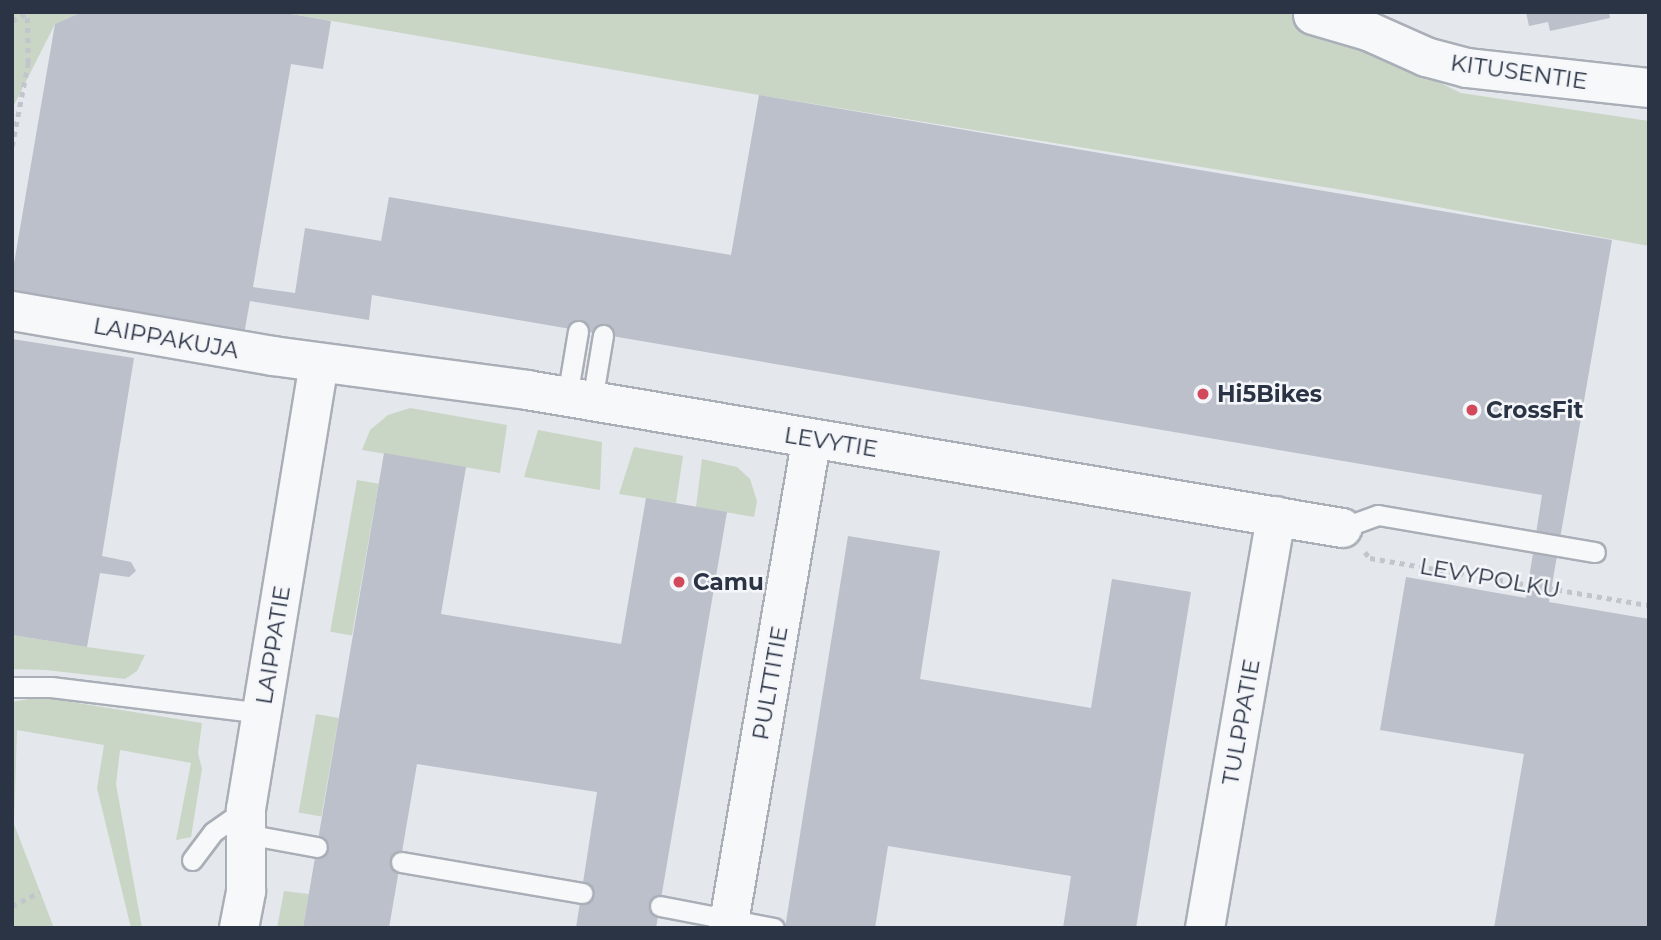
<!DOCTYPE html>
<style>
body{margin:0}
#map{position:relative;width:1661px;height:940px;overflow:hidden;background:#e4e7ec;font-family:Montserrat,sans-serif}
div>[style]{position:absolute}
.green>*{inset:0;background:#c9d6c5;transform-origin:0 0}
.building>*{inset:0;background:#bbc0ca}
.path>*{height:4.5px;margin-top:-2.25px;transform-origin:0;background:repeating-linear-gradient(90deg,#c2c5cb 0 5px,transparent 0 10px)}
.roads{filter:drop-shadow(2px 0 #a9aeb7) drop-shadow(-2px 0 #a9aeb7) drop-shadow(0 2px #a9aeb7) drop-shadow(0 -2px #a9aeb7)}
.service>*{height:19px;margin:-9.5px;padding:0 9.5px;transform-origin:9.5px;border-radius:9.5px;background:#f7f8fa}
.minor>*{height:38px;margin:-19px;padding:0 19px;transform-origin:19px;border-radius:19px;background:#f7f8fa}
.dots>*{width:19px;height:19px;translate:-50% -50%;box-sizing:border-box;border:4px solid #f4f6f9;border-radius:50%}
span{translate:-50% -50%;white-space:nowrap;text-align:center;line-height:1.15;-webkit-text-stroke:5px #f4f6f9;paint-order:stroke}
.street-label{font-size:23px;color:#2b3445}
.poi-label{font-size:23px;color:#2b3445;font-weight:700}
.left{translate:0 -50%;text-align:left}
.frame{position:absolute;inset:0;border:14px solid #2b3445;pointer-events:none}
</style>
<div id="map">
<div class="green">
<div style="clip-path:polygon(12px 12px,82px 12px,55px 24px,12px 109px)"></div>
<div style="clip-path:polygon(280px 12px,1296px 12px,1461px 93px,1649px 121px,1649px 246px,1367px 194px,759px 95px)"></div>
<div style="clip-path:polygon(410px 408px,507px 425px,500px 473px,362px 450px,370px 430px,388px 415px)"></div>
<div style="clip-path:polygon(538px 430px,602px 442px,600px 490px,524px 477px)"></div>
<div style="clip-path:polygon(634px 447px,683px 456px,676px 503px,619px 494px)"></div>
<div style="clip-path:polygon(702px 459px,737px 467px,750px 479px,757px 501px,754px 517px,696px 507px)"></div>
<div style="left:357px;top:480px;width:22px;height:154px;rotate:10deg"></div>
<div style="clip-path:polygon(12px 635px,87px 647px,145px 655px,137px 671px,125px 679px,46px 670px,12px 669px)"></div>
<div style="clip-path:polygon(40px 697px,202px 723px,198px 753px,202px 769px,191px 837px,176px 840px,191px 763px,120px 750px,116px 784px,142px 928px,131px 928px,97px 788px,104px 745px,17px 730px,14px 824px,54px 928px,12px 928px,12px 702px)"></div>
<div style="left:316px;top:714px;width:23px;height:100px;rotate:10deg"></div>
<div style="clip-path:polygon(284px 891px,309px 894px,303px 928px,277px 928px)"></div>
</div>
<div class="building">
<div style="clip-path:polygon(82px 12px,280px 12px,331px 21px,323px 69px,291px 64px,253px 287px,295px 293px,305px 228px,381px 241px,389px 197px,731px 255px,759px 95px,1612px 240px,1549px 602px,1649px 619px,1649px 928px,1494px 928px,1524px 754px,1380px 730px,1406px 577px,1526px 598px,1542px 495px,372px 295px,369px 320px,250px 301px,244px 334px,12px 295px,12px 275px,55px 24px)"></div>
<div style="clip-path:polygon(1526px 12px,1609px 12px,1610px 18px,1550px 31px,1548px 22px,1529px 26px)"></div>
<div style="clip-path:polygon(12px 339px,134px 358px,102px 556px,131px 562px,136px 571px,129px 577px,100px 573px,87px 647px,12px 635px)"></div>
<div style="clip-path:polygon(384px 453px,466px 467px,441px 614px,621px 644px,646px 498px,727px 512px,656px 928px,576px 928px,597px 792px,417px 764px,389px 928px,303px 928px)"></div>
<div style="clip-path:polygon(848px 536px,940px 551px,920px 679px,1091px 708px,1112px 579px,1191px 592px,1136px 928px,1063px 928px,1071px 876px,888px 846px,875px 928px,785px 928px)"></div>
</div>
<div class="path">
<div style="left:12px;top:21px;width:17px;rotate:-28deg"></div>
<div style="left:12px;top:146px;width:85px;rotate:-79.1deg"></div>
<div style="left:28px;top:63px;width:50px;rotate:-91.1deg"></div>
<div style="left:1365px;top:552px;width:8px;rotate:50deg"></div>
<div style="left:1370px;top:558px;width:283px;rotate:9.6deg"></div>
<div style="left:12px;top:906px;width:31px;rotate:-27deg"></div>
</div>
<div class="roads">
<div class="service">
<div style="left:567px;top:397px;width:67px;rotate:-80.5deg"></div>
<div style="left:592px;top:401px;width:67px;rotate:-80.5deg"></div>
<div style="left:1342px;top:528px;width:38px;rotate:-20deg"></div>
<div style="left:1378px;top:515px;width:220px;rotate:9.7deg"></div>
<div style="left:12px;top:687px;width:39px"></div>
<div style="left:51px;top:687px;width:213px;rotate:7deg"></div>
<div style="left:246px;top:834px;width:72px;rotate:10.4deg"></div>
<div style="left:192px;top:860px;width:35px;rotate:-53deg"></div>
<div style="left:213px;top:832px;width:40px;rotate:-34.9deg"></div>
<div style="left:401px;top:862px;width:184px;rotate:9.7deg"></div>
<div style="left:660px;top:906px;width:116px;rotate:10.9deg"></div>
</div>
<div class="minor">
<div style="left:1313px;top:15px;width:57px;rotate:16.2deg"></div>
<div style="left:1368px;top:31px;width:64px;rotate:24.1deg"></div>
<div style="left:1426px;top:57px;width:42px;rotate:15deg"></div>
<div style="left:1467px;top:68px;width:183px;rotate:6.3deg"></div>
<div style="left:12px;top:311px;width:265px;rotate:9.8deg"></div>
<div style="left:273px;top:356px;width:256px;rotate:7.6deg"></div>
<div style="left:527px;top:390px;width:827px;rotate:9.61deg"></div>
<div style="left:239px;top:928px;width:38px;rotate:-79deg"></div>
<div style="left:246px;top:891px;width:82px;rotate:-90deg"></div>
<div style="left:246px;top:809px;width:452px;rotate:-80.7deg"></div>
<div style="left:728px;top:928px;width:496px;rotate:-80.3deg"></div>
<div style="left:1205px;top:928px;width:418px;rotate:-80.2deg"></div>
</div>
</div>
<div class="dots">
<div style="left:1203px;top:394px;background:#d1495b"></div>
<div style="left:1472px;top:410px;background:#d1495b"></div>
<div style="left:679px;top:582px;background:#d1495b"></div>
</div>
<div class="street-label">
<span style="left:1519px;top:72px;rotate:8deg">KITUSENTIE</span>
<span style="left:166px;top:338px;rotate:10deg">LAIPPAKUJA</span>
<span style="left:831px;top:442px;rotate:9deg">LEVYTIE</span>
<span style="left:1490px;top:578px;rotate:10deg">LEVYPOLKU</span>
<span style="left:273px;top:645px;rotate:-81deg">LAIPPATIE</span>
<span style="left:770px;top:683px;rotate:-80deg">PULTTITIE</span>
<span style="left:1241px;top:722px;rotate:-80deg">TULPPATIE</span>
</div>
<div class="poi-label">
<span class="left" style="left:1217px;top:394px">Hi5Bikes</span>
<span class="left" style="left:1486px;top:410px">CrossFit</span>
<span class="left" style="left:693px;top:582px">Camu</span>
</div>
<div class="frame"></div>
</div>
